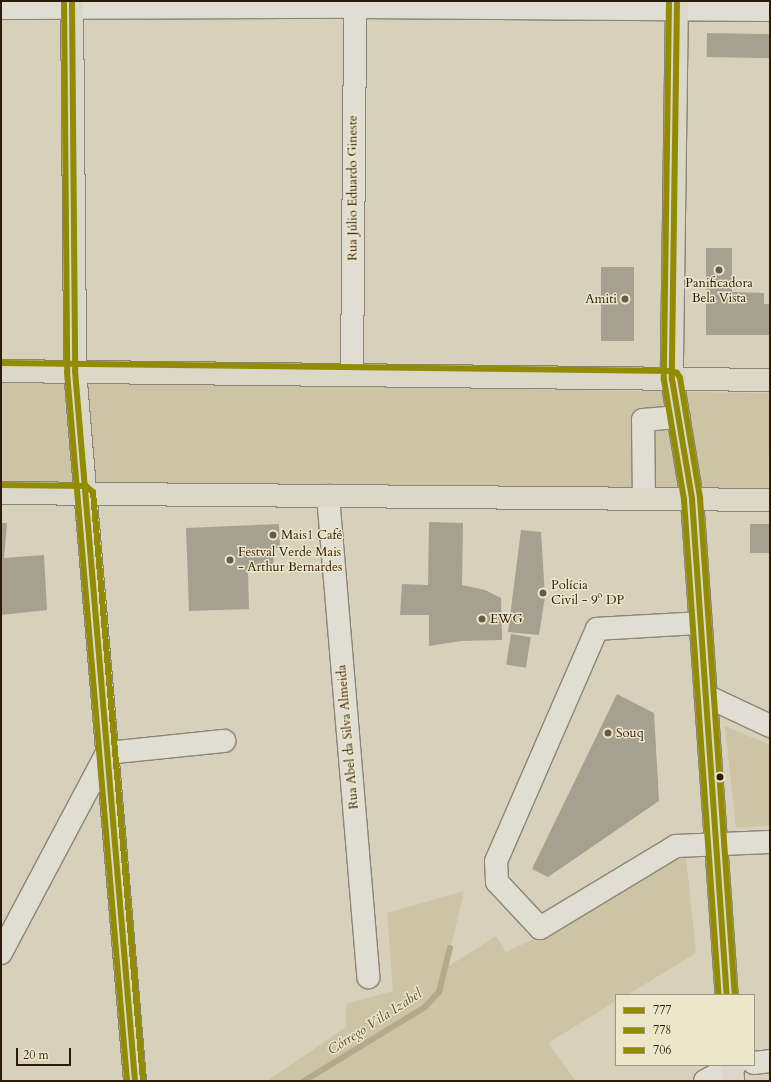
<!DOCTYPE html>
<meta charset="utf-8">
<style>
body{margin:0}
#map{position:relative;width:771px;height:1082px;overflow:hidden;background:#d7d1bb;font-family:Cardo,serif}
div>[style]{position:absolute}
.green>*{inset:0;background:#cdc3a5;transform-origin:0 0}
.stream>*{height:5.5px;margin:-2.75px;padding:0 2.75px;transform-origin:2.75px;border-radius:2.75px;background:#b3a98b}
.building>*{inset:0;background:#a6a090;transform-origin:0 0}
.roads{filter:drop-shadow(1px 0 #8b8577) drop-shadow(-1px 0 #8b8577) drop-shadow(0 1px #8b8577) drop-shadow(0 -1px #8b8577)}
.minor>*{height:22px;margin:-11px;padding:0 11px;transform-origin:11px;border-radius:11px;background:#e0ded2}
.major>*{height:22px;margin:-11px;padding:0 11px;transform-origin:11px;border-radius:11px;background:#dbd8ca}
.bus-1>*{height:6px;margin:-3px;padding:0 3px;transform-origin:3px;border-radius:3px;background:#928b04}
.bus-2>*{height:6px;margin:-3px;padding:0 3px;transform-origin:3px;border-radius:3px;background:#928b04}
.bus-3>*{height:6px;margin:-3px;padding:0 3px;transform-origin:3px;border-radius:3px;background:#928b04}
.dots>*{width:11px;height:11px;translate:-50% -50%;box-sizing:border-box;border:2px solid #ede6cb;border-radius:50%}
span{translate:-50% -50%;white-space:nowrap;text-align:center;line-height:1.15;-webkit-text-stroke:3px #ede6cb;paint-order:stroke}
.street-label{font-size:13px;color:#2b1b08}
.poi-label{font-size:13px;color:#2b1b08}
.right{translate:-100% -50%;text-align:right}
.left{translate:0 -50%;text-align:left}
.water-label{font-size:14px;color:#5b4d34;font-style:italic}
.frame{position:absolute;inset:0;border:2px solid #2b1b08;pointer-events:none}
.legend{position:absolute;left:615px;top:994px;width:140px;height:72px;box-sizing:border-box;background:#ede6cb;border:1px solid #9f957d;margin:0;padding:5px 7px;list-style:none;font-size:12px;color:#2b1b08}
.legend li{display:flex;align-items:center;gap:8px;height:20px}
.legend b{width:20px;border:1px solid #9f957d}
.scale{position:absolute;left:16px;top:1048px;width:55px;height:18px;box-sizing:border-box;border:2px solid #2b1b08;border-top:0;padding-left:5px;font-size:12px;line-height:14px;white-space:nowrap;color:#2b1b08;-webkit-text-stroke:3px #ede6cb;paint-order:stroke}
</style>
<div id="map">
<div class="green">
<div style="left:1px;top:380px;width:769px;height:105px;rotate:1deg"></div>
<div style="clip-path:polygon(725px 726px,770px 745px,770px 826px,736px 828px)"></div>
<div style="clip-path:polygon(686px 858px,696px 953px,627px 995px,616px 995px,616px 1001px,548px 1043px,576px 1081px,267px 1081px,346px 1027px,346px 1004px,393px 991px,387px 913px,464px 891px,446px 968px,496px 936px,506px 952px,545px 934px,670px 860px)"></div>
</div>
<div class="stream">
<div style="left:304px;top:1081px;width:142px;rotate:-31.4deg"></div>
<div style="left:425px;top:1007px;width:21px;rotate:-47deg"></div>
<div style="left:439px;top:992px;width:45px;rotate:-76deg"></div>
</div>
<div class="building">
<div style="left:707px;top:33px;width:63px;height:24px;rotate:1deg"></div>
<div style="clip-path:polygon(706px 248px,732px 248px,732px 292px,764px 293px,764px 304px,770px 304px,770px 335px,706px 335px)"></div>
<div style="left:601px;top:267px;width:33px;height:74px"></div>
<div style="clip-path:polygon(429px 522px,463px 523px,462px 585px,485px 590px,501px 598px,502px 640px,461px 641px,429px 646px,429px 615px,400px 615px,402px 584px,428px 585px)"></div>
<div style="clip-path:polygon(1px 523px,7px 523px,4px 558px,44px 555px,47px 610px,1px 615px)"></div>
<div style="clip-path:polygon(279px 524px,280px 548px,273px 548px,274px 571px,248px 572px,249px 609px,189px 611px,186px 528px)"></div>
<div style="left:750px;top:524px;width:20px;height:29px"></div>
<div style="clip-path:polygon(521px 530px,541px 532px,545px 597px,539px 635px,508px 632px)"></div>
<div style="left:511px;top:634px;width:20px;height:31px;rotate:9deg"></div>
<div style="clip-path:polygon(617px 694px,654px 713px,659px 801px,548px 877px,532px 869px)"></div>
</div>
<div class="roads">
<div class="minor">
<div style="left:1px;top:8px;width:354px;rotate:-0.2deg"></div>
<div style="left:355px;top:7px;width:415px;rotate:0.4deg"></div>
<div style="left:352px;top:375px;width:374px;rotate:-89.5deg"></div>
<div style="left:328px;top:496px;width:483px;rotate:85.2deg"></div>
<div style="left:644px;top:499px;width:79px;rotate:-90.7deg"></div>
<div style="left:643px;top:420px;width:36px;rotate:-5deg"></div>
<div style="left:700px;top:623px;width:103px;rotate:176.7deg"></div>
<div style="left:597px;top:629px;width:253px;rotate:113.5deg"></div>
<div style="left:496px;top:861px;width:21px;rotate:87deg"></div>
<div style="left:497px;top:882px;width:63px;rotate:46.9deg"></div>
<div style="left:540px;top:928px;width:159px;rotate:-31.1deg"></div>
<div style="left:676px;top:846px;width:94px;rotate:-2.4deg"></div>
<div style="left:706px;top:696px;width:71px;rotate:25.1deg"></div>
<div style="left:1px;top:953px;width:226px;rotate:-62.1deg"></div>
<div style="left:107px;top:753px;width:118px;rotate:-5.9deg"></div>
<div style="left:754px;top:1063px;width:16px;rotate:-7deg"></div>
<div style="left:705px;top:1081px;width:34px;rotate:-28deg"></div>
</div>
<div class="major">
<div style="left:72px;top:1px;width:370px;rotate:89.5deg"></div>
<div style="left:75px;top:371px;width:713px;rotate:85.17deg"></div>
<div style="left:677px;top:1px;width:378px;rotate:90.8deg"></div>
<div style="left:672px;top:379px;width:122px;rotate:80.5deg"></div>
<div style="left:692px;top:499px;width:497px;rotate:86deg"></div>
<div style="left:1px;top:371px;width:769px;rotate:0.67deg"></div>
<div style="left:1px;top:493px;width:769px;rotate:0.52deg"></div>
<div style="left:732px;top:1065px;width:16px;rotate:86deg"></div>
</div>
</div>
<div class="bus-1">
<div style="left:72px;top:1px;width:370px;rotate:89.5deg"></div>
<div style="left:75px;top:371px;width:713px;rotate:85.17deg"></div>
<div style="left:677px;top:1px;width:378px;rotate:90.8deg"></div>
<div style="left:672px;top:379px;width:122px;rotate:80.5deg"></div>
<div style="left:692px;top:499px;width:497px;rotate:86deg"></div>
</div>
<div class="bus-2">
<div style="left:64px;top:1px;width:371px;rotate:89.5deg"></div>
<div style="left:67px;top:372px;width:712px;rotate:85.16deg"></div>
<div style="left:669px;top:1px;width:379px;rotate:90.8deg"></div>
<div style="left:664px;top:380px;width:122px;rotate:80.5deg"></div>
<div style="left:684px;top:500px;width:496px;rotate:86deg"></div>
</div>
<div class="bus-3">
<div style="left:1px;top:363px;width:671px;rotate:0.68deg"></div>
<div style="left:672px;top:371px;width:5px;rotate:22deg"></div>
<div style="left:677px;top:373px;width:6px;rotate:59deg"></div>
<div style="left:680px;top:378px;width:122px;rotate:80.5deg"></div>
<div style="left:700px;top:498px;width:497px;rotate:86deg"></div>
<div style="left:1px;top:485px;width:85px;rotate:0.7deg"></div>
<div style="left:86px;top:486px;width:9px;rotate:41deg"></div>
<div style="left:93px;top:492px;width:590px;rotate:85.14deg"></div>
</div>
<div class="dots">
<div style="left:719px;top:270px;background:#675b47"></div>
<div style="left:625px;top:299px;background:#675b47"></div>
<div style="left:273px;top:535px;background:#675b47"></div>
<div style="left:230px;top:560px;background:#675b47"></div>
<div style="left:543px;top:593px;background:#675b47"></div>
<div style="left:482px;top:619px;background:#675b47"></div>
<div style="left:608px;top:733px;background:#675b47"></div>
<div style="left:720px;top:777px;background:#2b1b08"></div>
</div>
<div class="street-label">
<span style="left:353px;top:188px;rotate:-90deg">Rua Júlio Eduardo Gineste</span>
<span style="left:348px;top:737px;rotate:-95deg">Rua Abel da Silva Almeida</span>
</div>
<div class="poi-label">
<span style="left:719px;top:291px">Panificadora<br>Bela Vista</span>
<span class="right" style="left:617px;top:299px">Amiti</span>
<span class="left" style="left:281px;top:535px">Mais1 Café</span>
<span class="left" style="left:238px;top:560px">Festval Verde Mais<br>- Arthur Bernardes</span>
<span class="left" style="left:551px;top:593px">Polícia<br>Civil - 9º DP</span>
<span class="left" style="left:490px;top:619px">EWG</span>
<span class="left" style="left:616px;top:733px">Souq</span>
</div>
<div class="water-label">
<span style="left:375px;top:1022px;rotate:-33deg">Córrego Vila Izabel</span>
</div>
<div class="frame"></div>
<ul class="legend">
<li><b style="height:5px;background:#928b04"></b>777</li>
<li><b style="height:5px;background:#928b04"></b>778</li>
<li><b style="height:5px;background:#928b04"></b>706</li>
</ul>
<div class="scale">20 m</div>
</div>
